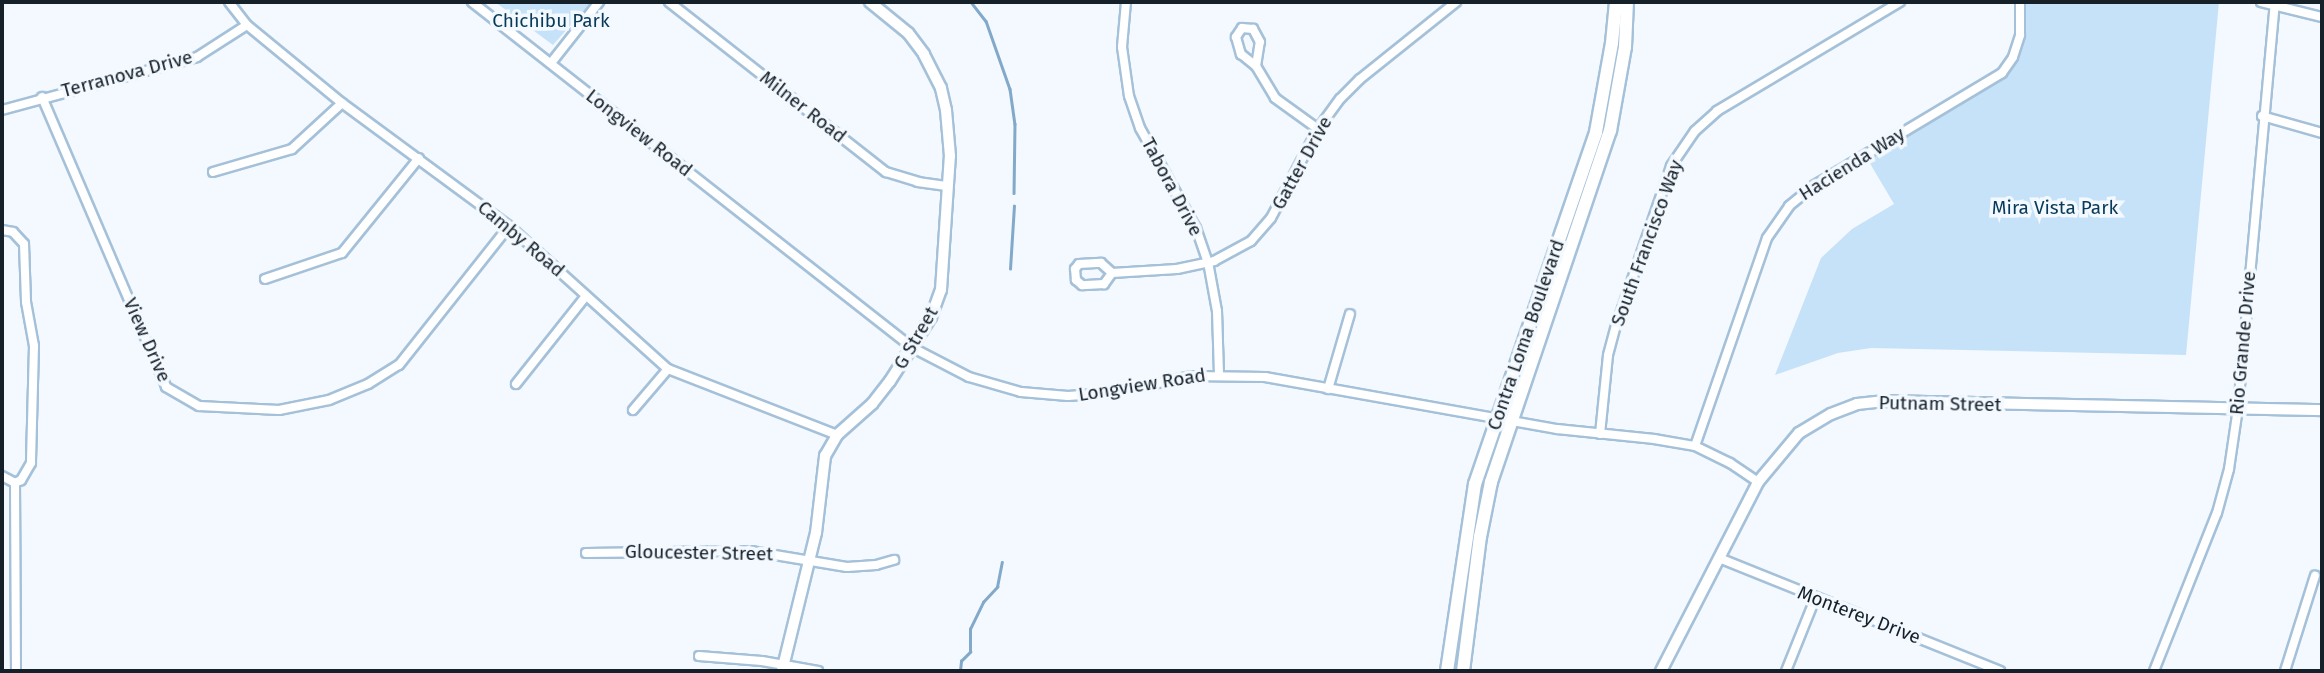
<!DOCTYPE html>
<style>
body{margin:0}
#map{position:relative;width:2324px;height:673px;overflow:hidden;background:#f3f9fe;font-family:"Fira Sans",sans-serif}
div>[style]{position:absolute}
.green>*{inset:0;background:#c6e2f9}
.stream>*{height:2.5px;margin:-1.25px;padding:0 1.25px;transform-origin:1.25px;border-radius:1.25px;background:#82a9c9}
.roads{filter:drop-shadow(2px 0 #a5c1d9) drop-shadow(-2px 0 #a5c1d9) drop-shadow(0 2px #a5c1d9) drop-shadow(0 -2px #a5c1d9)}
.minor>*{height:8px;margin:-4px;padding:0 4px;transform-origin:4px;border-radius:4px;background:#fff}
.tertiary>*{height:10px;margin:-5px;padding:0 5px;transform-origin:5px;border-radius:5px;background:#fff}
.secondary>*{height:12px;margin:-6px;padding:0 6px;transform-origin:6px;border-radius:6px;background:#fff}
span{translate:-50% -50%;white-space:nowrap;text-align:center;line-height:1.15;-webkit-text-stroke:7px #f3f9fe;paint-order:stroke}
.park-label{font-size:19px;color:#073958}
.street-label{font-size:19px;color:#152029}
.frame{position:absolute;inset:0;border:4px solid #152029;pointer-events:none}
</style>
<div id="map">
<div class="green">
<div style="clip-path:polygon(495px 2px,591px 2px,553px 45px)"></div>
<div style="clip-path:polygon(2020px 2px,2219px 2px,2186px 355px,1871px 348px,1838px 353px,1775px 375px,1821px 258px,1852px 229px,1894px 204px,1865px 155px,2002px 73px,2013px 57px)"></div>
</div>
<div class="stream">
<div style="left:971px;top:2px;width:24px;rotate:52deg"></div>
<div style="left:986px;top:21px;width:72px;rotate:70.6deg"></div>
<div style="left:1010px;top:89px;width:35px;rotate:82deg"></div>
<div style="left:1015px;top:124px;width:69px;rotate:90.8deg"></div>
<div style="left:1010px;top:269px;width:63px;rotate:-86.4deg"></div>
<div style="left:960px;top:671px;width:10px;rotate:-84deg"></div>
<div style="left:961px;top:661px;width:13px;rotate:-45deg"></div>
<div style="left:970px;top:652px;width:23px;rotate:-90deg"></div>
<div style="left:970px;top:629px;width:30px;rotate:-64deg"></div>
<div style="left:983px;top:602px;width:21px;rotate:-47deg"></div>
<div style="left:997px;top:587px;width:25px;rotate:-79deg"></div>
</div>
<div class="roads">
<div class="minor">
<div style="left:229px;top:2px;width:29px;rotate:52deg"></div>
<div style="left:247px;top:25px;width:123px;rotate:39.4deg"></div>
<div style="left:342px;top:103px;width:207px;rotate:36.4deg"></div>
<div style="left:509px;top:226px;width:214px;rotate:42deg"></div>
<div style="left:668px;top:369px;width:181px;rotate:21.3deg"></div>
<div style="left:472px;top:2px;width:561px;rotate:38.12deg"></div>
<div style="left:913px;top:348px;width:63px;rotate:27.4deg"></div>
<div style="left:969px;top:377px;width:54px;rotate:16.1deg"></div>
<div style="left:1021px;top:392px;width:47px;rotate:4.9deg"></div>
<div style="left:1068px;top:396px;width:42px;rotate:-4.1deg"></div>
<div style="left:1110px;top:393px;width:84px;rotate:-11.7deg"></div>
<div style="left:1192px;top:376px;width:73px;rotate:0.8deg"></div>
<div style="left:1265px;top:377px;width:297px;rotate:10.1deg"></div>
<div style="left:1557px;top:429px;width:98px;rotate:5.9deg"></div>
<div style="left:1654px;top:439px;width:42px;rotate:9.7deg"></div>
<div style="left:1695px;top:446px;width:39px;rotate:26deg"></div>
<div style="left:1730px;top:463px;width:34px;rotate:34deg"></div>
<div style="left:669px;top:2px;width:276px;rotate:38.1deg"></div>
<div style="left:886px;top:172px;width:34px;rotate:17deg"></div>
<div style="left:918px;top:182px;width:30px;rotate:8deg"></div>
<div style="left:1126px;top:2px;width:45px;rotate:95.1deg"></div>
<div style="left:1122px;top:47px;width:49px;rotate:81.9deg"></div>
<div style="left:1129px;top:96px;width:34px;rotate:71deg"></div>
<div style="left:1140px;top:128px;width:115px;rotate:60.8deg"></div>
<div style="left:1196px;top:228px;width:36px;rotate:71deg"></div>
<div style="left:1208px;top:262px;width:50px;rotate:79.6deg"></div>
<div style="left:1217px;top:311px;width:63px;rotate:88.2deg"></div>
<div style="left:2261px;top:2px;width:63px;rotate:13.8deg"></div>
<div style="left:551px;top:63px;width:78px;rotate:-51.8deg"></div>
<div style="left:1256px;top:66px;width:24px;rotate:-81deg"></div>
<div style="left:1260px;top:42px;width:15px;rotate:-118deg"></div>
<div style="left:1253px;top:29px;width:11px;rotate:-175deg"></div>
<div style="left:1242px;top:28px;width:11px;rotate:124deg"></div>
<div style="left:1236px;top:37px;width:18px;rotate:74deg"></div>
<div style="left:1241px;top:54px;width:19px;rotate:39deg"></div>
<div style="left:1256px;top:66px;width:37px;rotate:59deg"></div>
<div style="left:1275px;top:98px;width:53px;rotate:35.8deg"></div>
<div style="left:42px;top:97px;width:315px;rotate:66.8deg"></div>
<div style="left:166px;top:387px;width:38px;rotate:30deg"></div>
<div style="left:199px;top:406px;width:80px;rotate:2.9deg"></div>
<div style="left:279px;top:410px;width:51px;rotate:-11.3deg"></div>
<div style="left:329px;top:400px;width:42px;rotate:-22.3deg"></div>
<div style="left:368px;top:384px;width:36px;rotate:-32deg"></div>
<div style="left:399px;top:365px;width:177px;rotate:-51.6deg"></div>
<div style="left:2px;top:110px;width:202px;rotate:-15.2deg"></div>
<div style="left:197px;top:57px;width:59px;rotate:-32.6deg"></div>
<div style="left:2262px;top:116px;width:62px;rotate:15.8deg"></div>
<div style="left:213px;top:172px;width:82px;rotate:-16.2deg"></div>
<div style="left:292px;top:149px;width:68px;rotate:-42.6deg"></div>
<div style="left:2px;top:230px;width:11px;rotate:10deg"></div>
<div style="left:13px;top:232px;width:16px;rotate:47deg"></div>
<div style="left:24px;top:244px;width:58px;rotate:88deg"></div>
<div style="left:26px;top:302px;width:45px;rotate:79.7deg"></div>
<div style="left:34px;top:346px;width:117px;rotate:91.5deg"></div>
<div style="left:31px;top:463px;width:20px;rotate:120deg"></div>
<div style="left:21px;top:480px;width:7px;rotate:153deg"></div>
<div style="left:1101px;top:263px;width:15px;rotate:42deg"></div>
<div style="left:1112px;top:273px;width:14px;rotate:126deg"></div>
<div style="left:1104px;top:284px;width:22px;rotate:177deg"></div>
<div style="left:1082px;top:285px;width:8px;rotate:-140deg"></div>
<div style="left:1076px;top:280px;width:11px;rotate:-95deg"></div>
<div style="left:1075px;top:269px;width:6px;rotate:-51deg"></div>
<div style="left:1079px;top:264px;width:22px;rotate:-3deg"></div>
<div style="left:1112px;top:273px;width:65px;rotate:-3.5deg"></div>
<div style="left:1177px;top:269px;width:38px;rotate:-12deg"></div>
<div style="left:1214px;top:261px;width:42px;rotate:-28.4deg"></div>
<div style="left:1251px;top:241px;width:30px;rotate:-49deg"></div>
<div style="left:1271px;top:218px;width:101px;rotate:-62.2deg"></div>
<div style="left:1318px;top:129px;width:37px;rotate:-54deg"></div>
<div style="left:1340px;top:99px;width:28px;rotate:-45deg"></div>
<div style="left:1360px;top:79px;width:123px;rotate:-38.7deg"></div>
<div style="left:265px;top:279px;width:81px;rotate:-18.7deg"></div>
<div style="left:342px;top:253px;width:122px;rotate:-51deg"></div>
<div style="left:516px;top:384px;width:112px;rotate:-51.5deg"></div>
<div style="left:1328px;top:389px;width:78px;rotate:-73.7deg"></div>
<div style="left:633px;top:410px;width:54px;rotate:-49.5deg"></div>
<div style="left:1600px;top:434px;width:79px;rotate:-84.2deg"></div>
<div style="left:1608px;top:355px;width:30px;rotate:-75deg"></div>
<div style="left:1616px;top:326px;width:169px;rotate:-71deg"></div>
<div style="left:1671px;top:166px;width:42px;rotate:-55.6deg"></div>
<div style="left:1695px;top:131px;width:30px;rotate:-42deg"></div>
<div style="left:1717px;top:111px;width:213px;rotate:-30.8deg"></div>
<div style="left:1695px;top:446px;width:220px;rotate:-70.9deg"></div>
<div style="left:1767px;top:238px;width:39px;rotate:-55deg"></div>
<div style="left:1789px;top:206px;width:33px;rotate:-39deg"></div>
<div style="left:1815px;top:185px;width:218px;rotate:-30.9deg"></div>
<div style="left:2002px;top:73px;width:19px;rotate:-55deg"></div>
<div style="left:2013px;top:57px;width:23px;rotate:-72deg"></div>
<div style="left:2020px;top:35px;width:33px;rotate:-90deg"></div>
<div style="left:2px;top:476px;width:15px;rotate:28deg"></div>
<div style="left:15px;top:483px;width:188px;rotate:89.7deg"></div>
<div style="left:586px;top:553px;width:165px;rotate:-0.7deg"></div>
<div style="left:751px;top:551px;width:97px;rotate:9.5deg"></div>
<div style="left:847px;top:567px;width:29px;rotate:-4deg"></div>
<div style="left:876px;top:565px;width:19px;rotate:-16deg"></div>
<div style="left:1719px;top:558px;width:303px;rotate:21.9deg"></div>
<div style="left:699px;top:656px;width:63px;rotate:4.5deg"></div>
<div style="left:762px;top:661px;width:57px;rotate:10.1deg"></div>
<div style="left:1786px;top:671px;width:78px;rotate:-68.1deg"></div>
<div style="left:2154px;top:671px;width:170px;rotate:-68.3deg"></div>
<div style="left:2217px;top:513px;width:46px;rotate:-74.7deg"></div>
<div style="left:2229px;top:469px;width:62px;rotate:-81.6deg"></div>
<div style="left:2238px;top:408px;width:408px;rotate:-84.8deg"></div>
<div style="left:2285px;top:671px;width:100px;rotate:-72.5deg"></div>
</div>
<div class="tertiary">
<div style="left:782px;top:671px;width:142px;rotate:-76.2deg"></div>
<div style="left:816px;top:533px;width:78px;rotate:-83.3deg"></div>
<div style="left:825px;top:456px;width:24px;rotate:-60deg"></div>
<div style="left:837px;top:435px;width:47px;rotate:-41.5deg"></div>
<div style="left:872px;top:404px;width:29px;rotate:-52deg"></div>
<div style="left:890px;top:381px;width:76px;rotate:-57.4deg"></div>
<div style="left:931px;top:317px;width:29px;rotate:-70deg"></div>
<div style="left:941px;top:290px;width:134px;rotate:-86.2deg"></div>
<div style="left:950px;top:156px;width:46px;rotate:-95deg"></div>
<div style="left:946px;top:110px;width:23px;rotate:-103deg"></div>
<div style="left:941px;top:88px;width:38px;rotate:-117deg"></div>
<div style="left:924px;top:54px;width:26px;rotate:-127deg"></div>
<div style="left:908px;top:33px;width:49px;rotate:-140.8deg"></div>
<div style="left:1661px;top:671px;width:212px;rotate:-62.8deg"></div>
<div style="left:1758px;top:482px;width:64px;rotate:-50.1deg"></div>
<div style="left:1799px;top:433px;width:37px;rotate:-31deg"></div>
<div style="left:1831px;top:414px;width:28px;rotate:-21deg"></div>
<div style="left:1857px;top:404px;width:28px;rotate:-6deg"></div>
<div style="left:1885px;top:401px;width:437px;rotate:1.2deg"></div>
</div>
<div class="secondary">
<div style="left:1447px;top:671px;width:189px;rotate:-81.5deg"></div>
<div style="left:1475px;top:484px;width:372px;rotate:-71deg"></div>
<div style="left:1596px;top:132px;width:90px;rotate:-79.8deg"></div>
<div style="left:1612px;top:43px;width:41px;rotate:-84.4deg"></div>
<div style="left:1463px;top:671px;width:135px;rotate:-82.8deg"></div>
<div style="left:1480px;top:537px;width:56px;rotate:-78.7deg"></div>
<div style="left:1491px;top:482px;width:371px;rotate:-71.3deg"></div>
<div style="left:1610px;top:131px;width:85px;rotate:-79.9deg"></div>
<div style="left:1625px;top:47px;width:45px;rotate:-87.5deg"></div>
</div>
</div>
<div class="park-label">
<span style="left:551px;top:21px">Chichibu Park</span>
<span style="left:2055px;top:208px">Mira Vista Park</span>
</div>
<div class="street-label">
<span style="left:127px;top:74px;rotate:-15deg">Terranova Drive</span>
<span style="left:803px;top:107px;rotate:38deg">Milner Road</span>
<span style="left:639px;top:133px;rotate:38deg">Longview Road</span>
<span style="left:1302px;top:163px;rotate:-61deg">Gatter Drive</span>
<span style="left:1852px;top:164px;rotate:-32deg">Hacienda Way</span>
<span style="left:1172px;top:187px;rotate:62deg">Tabora Drive</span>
<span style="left:521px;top:239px;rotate:40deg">Camby Road</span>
<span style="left:1647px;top:243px;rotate:-70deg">South Francisco Way</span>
<span style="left:1526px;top:335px;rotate:-71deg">Contra Loma Boulevard</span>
<span style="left:916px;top:338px;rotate:-60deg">G Street</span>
<span style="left:147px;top:340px;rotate:66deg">View Drive</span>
<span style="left:2243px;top:343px;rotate:-85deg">Rio Grande Drive</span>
<span style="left:1142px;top:385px;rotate:-9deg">Longview Road</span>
<span style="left:1940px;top:404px;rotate:1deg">Putnam Street</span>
<span style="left:699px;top:553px;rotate:1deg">Gloucester Street</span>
<span style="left:1859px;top:615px;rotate:21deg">Monterey Drive</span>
</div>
<div class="frame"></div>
</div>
